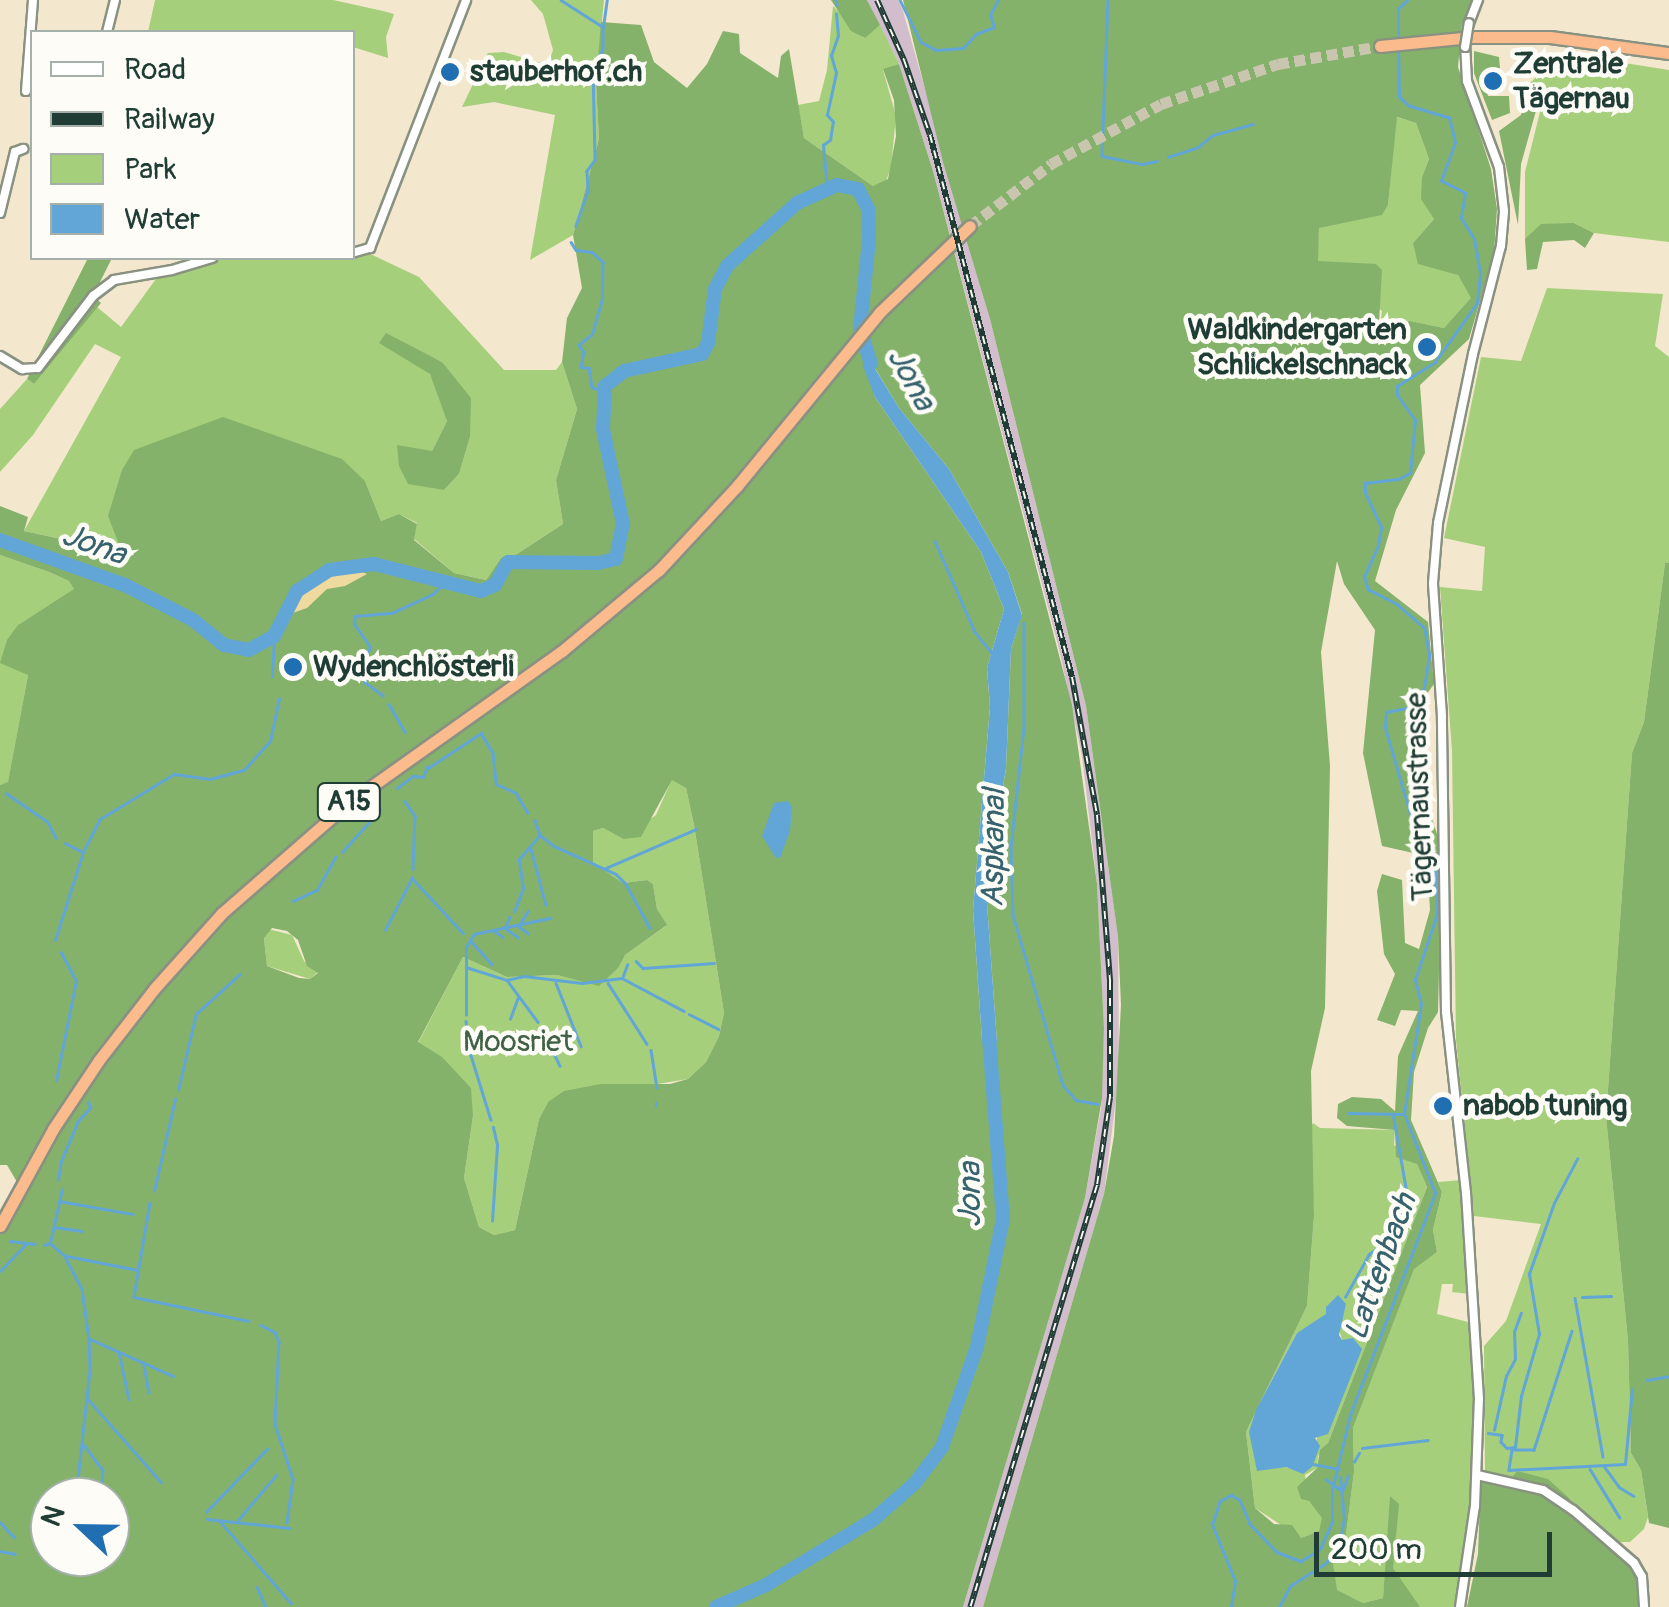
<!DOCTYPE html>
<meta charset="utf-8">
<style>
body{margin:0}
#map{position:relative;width:1669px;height:1607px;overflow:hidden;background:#f3e7ce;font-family:Pangolin,sans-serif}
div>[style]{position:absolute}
.industrial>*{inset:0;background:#d1bdcc}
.green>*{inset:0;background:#a5cf7a}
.forest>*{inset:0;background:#84b26a}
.sand>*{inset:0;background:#eeda9e}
.water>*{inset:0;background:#62a6d7}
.stream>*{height:2.5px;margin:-1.25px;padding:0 1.25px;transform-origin:1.25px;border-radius:1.25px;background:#62a6d7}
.river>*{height:14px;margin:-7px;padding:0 7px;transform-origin:7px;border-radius:7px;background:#62a6d7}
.highway-tunnel>*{height:11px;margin-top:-5.5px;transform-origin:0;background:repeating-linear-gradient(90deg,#c9c5af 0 11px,transparent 0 16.5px)}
.roads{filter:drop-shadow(2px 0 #899281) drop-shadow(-2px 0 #899281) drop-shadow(0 2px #899281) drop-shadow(0 -2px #899281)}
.minor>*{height:8px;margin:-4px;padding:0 4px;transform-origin:4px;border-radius:4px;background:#fff}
.highway>*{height:11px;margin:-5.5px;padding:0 5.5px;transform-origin:5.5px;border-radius:5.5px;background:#fbbb8d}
.rail>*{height:6px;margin-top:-3px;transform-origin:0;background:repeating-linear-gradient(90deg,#fdfcf7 0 8px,#1f3d34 0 16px);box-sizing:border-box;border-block:2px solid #1f3d34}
.bridges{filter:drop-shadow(2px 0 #899281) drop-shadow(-2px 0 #899281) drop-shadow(0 2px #899281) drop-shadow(0 -2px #899281)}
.minor-bridge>*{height:8px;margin:-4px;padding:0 4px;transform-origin:4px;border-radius:4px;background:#fff}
.dots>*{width:28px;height:28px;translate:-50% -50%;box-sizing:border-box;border:5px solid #fdfcf7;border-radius:50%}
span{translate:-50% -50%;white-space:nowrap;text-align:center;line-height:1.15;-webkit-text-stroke:9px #fdfcf7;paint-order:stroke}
.shield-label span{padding:2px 8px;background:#fdfcf7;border:2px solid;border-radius:8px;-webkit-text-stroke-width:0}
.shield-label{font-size:28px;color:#1f3d34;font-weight:700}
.poi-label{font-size:30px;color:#1f3d34;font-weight:700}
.left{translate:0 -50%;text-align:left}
.right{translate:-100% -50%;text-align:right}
.street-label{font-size:30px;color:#1f3d34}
.park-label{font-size:30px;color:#406246}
.water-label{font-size:32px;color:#36626d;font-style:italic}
.legend{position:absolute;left:30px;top:30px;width:325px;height:230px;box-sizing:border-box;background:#fdfcf7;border:2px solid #a4b0a9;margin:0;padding:12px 18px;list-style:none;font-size:30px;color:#1f3d34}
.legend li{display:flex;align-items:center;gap:20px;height:50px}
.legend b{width:50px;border:2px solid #a4b0a9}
.north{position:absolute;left:30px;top:1477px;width:100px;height:100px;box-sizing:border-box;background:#fdfcf7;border:2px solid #a4b0a9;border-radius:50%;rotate:292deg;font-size:28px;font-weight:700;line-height:40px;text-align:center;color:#1f3d34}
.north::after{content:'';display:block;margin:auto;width:35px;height:45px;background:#1f6fb2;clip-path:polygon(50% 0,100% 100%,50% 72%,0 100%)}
.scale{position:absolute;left:1314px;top:1532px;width:238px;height:45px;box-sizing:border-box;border:5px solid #1f3d34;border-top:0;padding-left:12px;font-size:30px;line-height:35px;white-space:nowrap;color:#1f3d34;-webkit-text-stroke:8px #fdfcf7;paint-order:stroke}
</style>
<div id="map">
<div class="industrial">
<div style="clip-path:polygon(867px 0,898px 0,903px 11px,990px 319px,1086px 706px,1118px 937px,1119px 1075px,1104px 1194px,983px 1607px,963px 1607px,1085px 1198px,1101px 1108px,1104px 1028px,1097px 884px,1082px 756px,1059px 649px,933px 171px,899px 64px)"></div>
</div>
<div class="green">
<div style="clip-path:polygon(155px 0,333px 0,383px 11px,394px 14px,386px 37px,388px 58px,353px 47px,352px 32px,148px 32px)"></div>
<div style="clip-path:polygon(531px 0,604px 0,596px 83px,599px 139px,573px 235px,530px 260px,555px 115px,494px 102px,462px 107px,488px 53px,504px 52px,548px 65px,553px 50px,543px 14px)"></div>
<div style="clip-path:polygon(833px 6px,864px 38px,880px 25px,899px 64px,883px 70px,896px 116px,891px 167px,885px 184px,873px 186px,804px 138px,798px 105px,819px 101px,827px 70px)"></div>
<div style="clip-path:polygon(1567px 54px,1669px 70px,1669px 242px,1594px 233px,1574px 223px,1525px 239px,1525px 172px,1546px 88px,1530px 83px,1550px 64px,1563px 66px)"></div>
<div style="clip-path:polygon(1396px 117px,1416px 123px,1429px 159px,1422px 177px,1434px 219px,1413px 243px,1437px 266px,1458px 275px,1472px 298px,1444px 328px,1409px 321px,1394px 324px,1378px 341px,1382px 311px,1317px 261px,1319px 228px,1388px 205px)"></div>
<div style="clip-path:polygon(evenodd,366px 252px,419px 277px,504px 370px,556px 370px,562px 362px,577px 409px,556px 480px,563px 524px,517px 554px,501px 558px,486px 580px,454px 573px,414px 539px,417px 523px,399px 514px,381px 521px,365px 481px,123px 552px,24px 531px,121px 357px,95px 344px,33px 435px,0 472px,0 409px,27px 379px,34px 384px,97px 307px,121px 327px,161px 272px,195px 264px,197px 258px,352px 258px,353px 253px,366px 252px,385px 334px,442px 362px,470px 437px,459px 474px,444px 490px,432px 451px,447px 421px,441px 397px,430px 374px,385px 334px)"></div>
<div style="clip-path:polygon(1547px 288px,1663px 294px,1655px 346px,1669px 357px,1669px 563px,1665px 563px,1644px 722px,1632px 753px,1606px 1117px,1628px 1341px,1631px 1453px,1641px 1470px,1648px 1517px,1644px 1529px,1630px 1542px,1617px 1542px,1517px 1471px,1512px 1477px,1485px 1472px,1484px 1346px,1506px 1321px,1541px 1224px,1474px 1216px,1456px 1040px,1452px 751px,1440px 587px,1482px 591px,1485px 547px,1444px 538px,1481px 357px,1521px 361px)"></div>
<div style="clip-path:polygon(0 555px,49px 572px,69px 581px,75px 589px,18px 625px,28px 675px,8px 783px,0 785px)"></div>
<div style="clip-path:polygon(672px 779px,686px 788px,694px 825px,724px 1013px,719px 1036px,706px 1062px,688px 1079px,548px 1102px,539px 1119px,515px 1230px,494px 1235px,479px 1227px,464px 1178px,473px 1116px,418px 1043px,463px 957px,507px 977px,557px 975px,599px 985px,625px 955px,666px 926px,657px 909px,653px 884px,647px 880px,623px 883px,593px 864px,593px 831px,603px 828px,623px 839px,656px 815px)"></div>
<div style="clip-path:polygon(268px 929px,292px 935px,304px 961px,318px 972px,310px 979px,267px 966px,264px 938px)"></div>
<div style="clip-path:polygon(evenodd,1313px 1123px,1320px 1128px,1395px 1130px,1394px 1145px,1417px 1164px,1427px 1187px,1328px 1443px,1318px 1456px,1317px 1468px,1305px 1475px,1309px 1501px,1323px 1518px,1319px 1531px,1301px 1538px,1255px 1508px,1246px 1432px,1307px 1306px,1314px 1217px,1309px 1130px,1313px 1123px,1346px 1304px,1339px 1329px,1342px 1340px,1316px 1442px,1303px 1473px,1286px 1467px,1256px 1410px,1297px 1333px,1346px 1304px)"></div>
<div style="clip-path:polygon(1462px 1180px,1470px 1294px,1452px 1292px,1453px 1284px,1442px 1284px,1437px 1314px,1472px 1323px,1476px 1395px,1470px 1520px,1460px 1593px,1456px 1607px,1420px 1607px,1403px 1589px,1393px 1568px,1391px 1497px,1383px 1598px,1363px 1603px,1336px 1590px,1333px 1563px,1345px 1543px,1354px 1472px,1353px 1428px,1414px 1268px,1437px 1252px,1433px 1230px,1442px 1192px,1438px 1182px)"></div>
</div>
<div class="forest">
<div style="clip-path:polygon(831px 0,867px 0,880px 25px,865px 38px,851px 31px)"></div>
<div style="clip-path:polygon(evenodd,903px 0,1473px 0,1462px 24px,1458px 67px,1491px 169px,1497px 209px,1494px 253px,1469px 339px,1420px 385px,1425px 453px,1396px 510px,1375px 581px,1428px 622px,1434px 684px,1421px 702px,1420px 720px,1406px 740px,1442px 849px,1438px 1012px,1428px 1028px,1414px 1072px,1411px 1120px,1442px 1192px,1433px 1230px,1437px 1252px,1414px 1269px,1353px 1428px,1354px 1472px,1345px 1543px,1333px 1563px,1337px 1590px,1363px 1603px,1383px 1598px,1390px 1496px,1399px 1504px,1393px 1568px,1420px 1607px,983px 1607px,1104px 1194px,1114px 1136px,1121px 1005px,1118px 937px,1086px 706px,990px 319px,943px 162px,903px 0,1397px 117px,1416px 123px,1429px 159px,1422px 177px,1421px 199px,1434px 219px,1413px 243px,1418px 264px,1458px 275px,1471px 298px,1444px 328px,1410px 321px,1394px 324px,1378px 340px,1382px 270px,1376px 264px,1318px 261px,1319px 228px,1382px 215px,1388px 205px,1397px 117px,903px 0,1337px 561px,1344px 584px,1375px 630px,1363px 753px,1382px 846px,1427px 856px,1430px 910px,1419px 949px,1405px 943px,1402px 880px,1382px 874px,1377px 891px,1384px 954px,1395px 974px,1377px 1020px,1395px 1026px,1401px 1010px,1418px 1011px,1398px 1056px,1395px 1111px,1381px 1099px,1352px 1097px,1338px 1104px,1337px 1118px,1347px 1126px,1395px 1130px,1396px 1157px,1417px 1164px,1427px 1187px,1328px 1443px,1320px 1450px,1317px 1468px,1297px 1487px,1301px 1499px,1309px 1501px,1322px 1518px,1319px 1531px,1301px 1538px,1292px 1525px,1274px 1524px,1255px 1508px,1246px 1432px,1307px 1306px,1314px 1217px,1311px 1071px,1325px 1008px,1330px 766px,1321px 652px,1337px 561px)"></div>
<div style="clip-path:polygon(evenodd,601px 22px,641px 25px,654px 62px,687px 88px,707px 64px,723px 31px,739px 34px,740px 53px,778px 78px,781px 56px,789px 49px,804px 138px,873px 186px,888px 179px,896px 136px,894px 100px,883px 69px,899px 64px,933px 171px,1072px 705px,1097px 884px,1104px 1028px,1102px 1098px,1085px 1198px,963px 1607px,0 1607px,0 1226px,20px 1187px,7px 1165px,0 1165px,0 785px,8px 782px,28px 675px,0 663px,7px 640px,18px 625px,74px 589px,69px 581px,49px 572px,0 555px,0 506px,28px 517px,24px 531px,122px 552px,108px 516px,122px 470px,134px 450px,223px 417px,342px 459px,365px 481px,381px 521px,399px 514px,417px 524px,414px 540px,454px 573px,486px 580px,501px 558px,517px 554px,563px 524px,556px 480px,577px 409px,562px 362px,567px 318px,582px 288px,573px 235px,599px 139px,596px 83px,601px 22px,864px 350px,899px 408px,949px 469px,1008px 572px,1022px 614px,1011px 649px,1006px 768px,986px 890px,997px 1042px,982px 1040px,973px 910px,990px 707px,987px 668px,1004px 609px,981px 552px,875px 397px,864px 350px,601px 22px,672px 780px,686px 788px,694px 825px,724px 1013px,719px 1036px,706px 1062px,688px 1079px,670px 1084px,601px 1084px,564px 1091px,548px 1102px,539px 1119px,515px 1230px,494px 1235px,479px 1227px,464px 1178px,473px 1116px,471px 1088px,442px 1057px,418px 1042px,463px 957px,507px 977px,557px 975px,599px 986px,618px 968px,625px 955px,667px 925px,657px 909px,653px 884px,647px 880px,623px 883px,593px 863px,593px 831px,603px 828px,623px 839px,641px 837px,672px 780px,601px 22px,272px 928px,287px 931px,298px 940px,307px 966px,318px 973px,310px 979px,299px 978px,267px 966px,264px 938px,272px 928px,601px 22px,50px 1497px,110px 1497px,110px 1557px,50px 1557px,50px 1497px)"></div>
<div style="clip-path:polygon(1474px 51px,1499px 57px,1500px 68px,1482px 75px,1488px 96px,1509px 96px,1510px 113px,1492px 120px,1474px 73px)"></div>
<div style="clip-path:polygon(1530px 83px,1543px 86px,1521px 164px,1518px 225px,1499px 131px,1521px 115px)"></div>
<div style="clip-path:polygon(1574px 223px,1594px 233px,1585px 248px,1574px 240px,1543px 242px,1537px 269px,1527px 270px,1525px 239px,1541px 224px)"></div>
<div style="clip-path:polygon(88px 258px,112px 258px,93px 296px,101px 303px,34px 384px,27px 379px)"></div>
<div style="clip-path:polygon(386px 333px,442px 362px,471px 398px,470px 437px,459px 474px,444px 490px,408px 484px,399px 466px,397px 445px,432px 451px,447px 421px,430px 374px,379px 343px)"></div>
<div style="clip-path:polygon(1665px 563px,1669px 563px,1669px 1528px,1649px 1523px,1641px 1470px,1631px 1453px,1628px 1341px,1606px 1117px,1632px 753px,1644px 722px)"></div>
<div style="clip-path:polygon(1517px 1471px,1548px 1479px,1570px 1499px,1569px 1507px,1622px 1549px,1642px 1577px,1644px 1607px,1467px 1607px,1478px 1554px,1481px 1475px,1543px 1489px,1512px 1477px)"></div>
</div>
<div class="sand">
<div style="clip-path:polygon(345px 565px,367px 574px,345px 586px,327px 589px,307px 608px,287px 615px,295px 600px,323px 572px)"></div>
</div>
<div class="water">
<div style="clip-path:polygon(863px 349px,899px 408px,949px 469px,1008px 572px,1022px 615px,1011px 649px,1006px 768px,986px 890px,997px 1042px,991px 1055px,982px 1040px,973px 910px,990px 707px,987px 668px,1004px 609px,981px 552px,875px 397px,863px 366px)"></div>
<div style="clip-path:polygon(788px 801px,792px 807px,790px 831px,780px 858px,776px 858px,762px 836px,774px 803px)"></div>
<div style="clip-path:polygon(1338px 1295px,1346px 1304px,1339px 1335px,1342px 1340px,1353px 1338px,1362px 1349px,1328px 1434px,1315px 1438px,1320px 1446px,1312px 1467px,1303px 1474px,1286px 1467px,1257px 1471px,1249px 1432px,1256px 1410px,1297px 1333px,1326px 1314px,1326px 1307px)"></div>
</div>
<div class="stream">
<div style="left:561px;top:0;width:50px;rotate:32.7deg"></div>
<div style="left:603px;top:27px;width:22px;rotate:90deg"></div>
<div style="left:603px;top:49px;width:22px;rotate:117deg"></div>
<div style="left:593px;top:69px;width:91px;rotate:88.7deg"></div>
<div style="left:595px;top:160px;width:14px;rotate:126deg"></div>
<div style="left:587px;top:171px;width:20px;rotate:87deg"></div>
<div style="left:588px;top:191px;width:37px;rotate:109deg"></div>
<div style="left:836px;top:0;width:5px;rotate:79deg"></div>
<div style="left:900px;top:0;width:47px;rotate:63.4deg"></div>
<div style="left:921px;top:42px;width:17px;rotate:28deg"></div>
<div style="left:936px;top:50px;width:27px;rotate:-4deg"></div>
<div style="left:963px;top:48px;width:19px;rotate:-47deg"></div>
<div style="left:976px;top:34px;width:19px;rotate:-21deg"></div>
<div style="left:994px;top:27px;width:13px;rotate:-108deg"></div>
<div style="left:990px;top:15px;width:17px;rotate:-62deg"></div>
<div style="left:1108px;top:0;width:156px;rotate:92.2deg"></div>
<div style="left:1102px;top:156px;width:41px;rotate:11.3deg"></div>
<div style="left:1142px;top:164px;width:15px;rotate:-11deg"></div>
<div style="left:603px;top:27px;width:27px;rotate:-82deg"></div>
<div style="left:1398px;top:39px;width:30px;rotate:-90deg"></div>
<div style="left:1398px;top:9px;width:13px;rotate:-45deg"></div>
<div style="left:1168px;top:157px;width:32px;rotate:-18deg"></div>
<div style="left:1198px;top:147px;width:19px;rotate:-39deg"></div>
<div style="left:1213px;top:135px;width:41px;rotate:-15.4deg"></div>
<div style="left:827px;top:189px;width:44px;rotate:-95.2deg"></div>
<div style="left:823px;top:145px;width:9px;rotate:-36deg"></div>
<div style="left:830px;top:140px;width:18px;rotate:-81deg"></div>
<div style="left:833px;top:122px;width:9px;rotate:-131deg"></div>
<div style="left:827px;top:115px;width:43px;rotate:-77.9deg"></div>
<div style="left:836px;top:73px;width:18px;rotate:-106deg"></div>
<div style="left:831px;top:56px;width:21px;rotate:-71deg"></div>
<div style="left:838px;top:36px;width:22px;rotate:-95deg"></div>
<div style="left:571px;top:242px;width:9px;rotate:58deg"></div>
<div style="left:576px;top:250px;width:16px;rotate:7deg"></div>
<div style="left:592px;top:252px;width:15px;rotate:42deg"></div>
<div style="left:603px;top:262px;width:39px;rotate:91deg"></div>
<div style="left:602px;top:301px;width:35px;rotate:106deg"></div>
<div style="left:592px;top:335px;width:16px;rotate:142deg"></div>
<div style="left:579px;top:345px;width:9px;rotate:54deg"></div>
<div style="left:584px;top:352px;width:15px;rotate:101deg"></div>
<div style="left:581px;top:367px;width:8px;rotate:7deg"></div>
<div style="left:589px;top:368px;width:19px;rotate:81deg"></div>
<div style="left:592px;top:387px;width:12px;rotate:24deg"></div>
<div style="left:935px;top:541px;width:99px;rotate:66.3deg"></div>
<div style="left:975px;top:632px;width:33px;rotate:51deg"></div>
<div style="left:1024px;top:623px;width:105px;rotate:90deg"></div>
<div style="left:1024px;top:728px;width:121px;rotate:96.2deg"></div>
<div style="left:1011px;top:848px;width:67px;rotate:88.3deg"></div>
<div style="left:1013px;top:915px;width:177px;rotate:73.6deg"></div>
<div style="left:1063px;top:1085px;width:20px;rotate:49deg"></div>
<div style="left:1076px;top:1100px;width:22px;rotate:10deg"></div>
<div style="left:272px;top:677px;width:41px;rotate:-87.2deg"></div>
<div style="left:383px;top:696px;width:22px;rotate:-144deg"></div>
<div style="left:365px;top:683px;width:18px;rotate:-96deg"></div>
<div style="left:363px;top:665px;width:19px;rotate:-69deg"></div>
<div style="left:370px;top:647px;width:28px;rotate:-125deg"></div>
<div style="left:354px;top:624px;width:8px;rotate:-83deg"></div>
<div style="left:355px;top:616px;width:37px;rotate:-5deg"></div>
<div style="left:392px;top:613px;width:45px;rotate:-24.9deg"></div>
<div style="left:433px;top:594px;width:16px;rotate:-45deg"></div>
<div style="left:389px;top:704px;width:32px;rotate:60deg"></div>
<div style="left:428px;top:768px;width:64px;rotate:-33.4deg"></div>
<div style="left:481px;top:733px;width:23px;rotate:59deg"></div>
<div style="left:493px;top:753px;width:31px;rotate:84deg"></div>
<div style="left:496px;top:784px;width:22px;rotate:24deg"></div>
<div style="left:516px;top:793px;width:23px;rotate:59deg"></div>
<div style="left:397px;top:788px;width:20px;rotate:-37deg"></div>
<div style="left:413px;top:776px;width:10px;rotate:6deg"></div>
<div style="left:423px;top:777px;width:11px;rotate:-68deg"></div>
<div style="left:6px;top:793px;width:51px;rotate:34.6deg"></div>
<div style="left:48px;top:822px;width:18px;rotate:63deg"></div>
<div style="left:405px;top:801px;width:18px;rotate:56deg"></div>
<div style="left:415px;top:816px;width:53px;rotate:92.2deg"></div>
<div style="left:535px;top:820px;width:16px;rotate:72deg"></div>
<div style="left:540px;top:835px;width:18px;rotate:38deg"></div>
<div style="left:554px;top:846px;width:68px;rotate:24.3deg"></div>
<div style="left:616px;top:874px;width:14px;rotate:45deg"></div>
<div style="left:626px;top:884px;width:50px;rotate:61.4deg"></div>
<div style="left:65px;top:843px;width:18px;rotate:27deg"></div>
<div style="left:531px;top:849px;width:58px;rotate:75deg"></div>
<div style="left:342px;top:852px;width:57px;rotate:-47.9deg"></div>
<div style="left:606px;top:868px;width:98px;rotate:-23.4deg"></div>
<div style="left:293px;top:901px;width:26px;rotate:-25deg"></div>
<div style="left:317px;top:890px;width:38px;rotate:-61deg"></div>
<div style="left:514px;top:912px;width:25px;rotate:-69deg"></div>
<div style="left:523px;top:889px;width:30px;rotate:-98deg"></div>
<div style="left:519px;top:859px;width:32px;rotate:-49deg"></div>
<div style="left:510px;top:917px;width:12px;rotate:114deg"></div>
<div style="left:505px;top:928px;width:16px;rotate:35deg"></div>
<div style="left:521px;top:922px;width:13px;rotate:-58deg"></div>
<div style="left:517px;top:925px;width:14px;rotate:36deg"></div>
<div style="left:385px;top:930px;width:59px;rotate:-62.6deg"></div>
<div style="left:412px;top:878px;width:75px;rotate:47.2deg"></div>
<div style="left:493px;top:930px;width:12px;rotate:35deg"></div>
<div style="left:55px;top:940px;width:92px;rotate:-72.3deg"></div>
<div style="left:83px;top:852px;width:37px;rotate:-63deg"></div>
<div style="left:100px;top:819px;width:87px;rotate:-31.3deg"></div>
<div style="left:174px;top:774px;width:36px;rotate:8deg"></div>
<div style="left:210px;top:779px;width:35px;rotate:-15deg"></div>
<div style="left:244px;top:770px;width:39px;rotate:-48deg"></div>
<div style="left:270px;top:741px;width:43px;rotate:-77.9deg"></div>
<div style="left:471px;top:941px;width:31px;rotate:48deg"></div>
<div style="left:636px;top:961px;width:10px;rotate:45deg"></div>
<div style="left:643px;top:968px;width:71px;rotate:-4deg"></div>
<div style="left:466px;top:967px;width:43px;rotate:17.6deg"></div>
<div style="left:507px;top:980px;width:17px;rotate:-13deg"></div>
<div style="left:524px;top:976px;width:58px;rotate:6.9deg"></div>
<div style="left:582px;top:983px;width:40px;rotate:-7.1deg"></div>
<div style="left:622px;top:978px;width:70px;rotate:28deg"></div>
<div style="left:623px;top:976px;width:12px;rotate:-70deg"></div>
<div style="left:507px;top:980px;width:52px;rotate:53.6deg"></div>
<div style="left:556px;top:983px;width:68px;rotate:68.4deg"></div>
<div style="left:608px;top:983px;width:72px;rotate:57.4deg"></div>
<div style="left:689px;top:1014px;width:33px;rotate:27deg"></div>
<div style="left:466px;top:1015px;width:68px;rotate:-90deg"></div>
<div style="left:466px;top:947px;width:15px;rotate:-58deg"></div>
<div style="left:474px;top:934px;width:78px;rotate:-11.9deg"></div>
<div style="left:510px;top:1019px;width:23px;rotate:-70deg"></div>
<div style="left:466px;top:1021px;width:28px;rotate:84deg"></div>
<div style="left:469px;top:1049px;width:74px;rotate:72.8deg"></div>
<div style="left:541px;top:1027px;width:43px;rotate:64deg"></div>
<div style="left:470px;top:1035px;width:28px;rotate:6deg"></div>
<div style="left:651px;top:1050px;width:38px;rotate:81deg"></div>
<div style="left:56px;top:1081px;width:102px;rotate:-78.7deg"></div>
<div style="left:76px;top:981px;width:32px;rotate:-118deg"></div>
<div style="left:178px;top:1090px;width:78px;rotate:-76.7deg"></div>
<div style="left:196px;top:1014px;width:59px;rotate:-42.3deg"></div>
<div style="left:656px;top:1106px;width:3px;rotate:-90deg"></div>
<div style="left:1348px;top:1113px;width:54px;rotate:1.1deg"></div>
<div style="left:58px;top:1180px;width:19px;rotate:-81deg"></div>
<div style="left:61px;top:1161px;width:43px;rotate:-67deg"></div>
<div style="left:78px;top:1121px;width:18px;rotate:-47deg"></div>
<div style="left:90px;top:1108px;width:6px;rotate:-108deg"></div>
<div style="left:154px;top:1191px;width:94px;rotate:-77.1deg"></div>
<div style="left:59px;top:1201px;width:75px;rotate:10deg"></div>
<div style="left:150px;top:1203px;width:95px;rotate:99.7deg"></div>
<div style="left:134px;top:1297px;width:117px;rotate:11.8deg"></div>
<div style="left:492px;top:1221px;width:76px;rotate:-86.2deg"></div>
<div style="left:497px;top:1145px;width:18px;rotate:-103deg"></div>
<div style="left:54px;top:1227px;width:28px;rotate:8deg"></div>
<div style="left:10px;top:1241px;width:25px;rotate:7deg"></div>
<div style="left:50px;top:1243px;width:18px;rotate:41deg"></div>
<div style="left:64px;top:1255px;width:38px;rotate:62deg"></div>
<div style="left:82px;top:1289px;width:50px;rotate:82deg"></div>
<div style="left:89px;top:1339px;width:32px;rotate:88deg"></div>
<div style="left:90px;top:1371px;width:127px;rotate:96.3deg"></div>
<div style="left:44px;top:1245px;width:6px;rotate:-18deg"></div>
<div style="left:50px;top:1243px;width:55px;rotate:-77.5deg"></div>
<div style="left:67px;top:1256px;width:72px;rotate:11.2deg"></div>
<div style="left:0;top:1271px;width:36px;rotate:-46deg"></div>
<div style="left:1345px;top:1297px;width:49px;rotate:-60.8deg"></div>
<div style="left:1369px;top:1254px;width:22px;rotate:-34deg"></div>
<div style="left:1387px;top:1242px;width:50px;rotate:-66.5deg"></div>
<div style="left:1407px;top:1196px;width:81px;rotate:-99.9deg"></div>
<div style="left:1582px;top:1297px;width:29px;rotate:-2deg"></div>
<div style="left:1575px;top:1298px;width:161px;rotate:80deg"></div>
<div style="left:261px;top:1325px;width:16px;rotate:27deg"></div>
<div style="left:275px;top:1332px;width:11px;rotate:68deg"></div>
<div style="left:279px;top:1342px;width:82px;rotate:92.8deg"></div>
<div style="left:275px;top:1424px;width:58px;rotate:71.9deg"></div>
<div style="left:293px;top:1479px;width:44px;rotate:97.8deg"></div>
<div style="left:1572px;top:1331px;width:125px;rotate:107.7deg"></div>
<div style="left:1534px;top:1450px;width:22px;rotate:180deg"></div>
<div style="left:1512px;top:1450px;width:20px;rotate:99deg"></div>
<div style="left:1509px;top:1470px;width:116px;rotate:-3deg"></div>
<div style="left:1625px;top:1464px;width:75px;rotate:-84.7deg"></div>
<div style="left:90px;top:1339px;width:91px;rotate:24deg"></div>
<div style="left:119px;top:1352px;width:48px;rotate:78deg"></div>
<div style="left:144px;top:1365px;width:28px;rotate:80deg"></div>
<div style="left:1647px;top:1380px;width:22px;rotate:-10deg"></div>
<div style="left:87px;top:1398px;width:112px;rotate:48.6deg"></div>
<div style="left:1494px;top:1430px;width:55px;rotate:-77.5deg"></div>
<div style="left:1506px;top:1376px;width:19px;rotate:-62deg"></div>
<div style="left:1515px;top:1359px;width:27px;rotate:-92deg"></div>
<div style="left:1514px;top:1332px;width:20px;rotate:-70deg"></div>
<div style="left:1488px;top:1433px;width:14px;rotate:8deg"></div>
<div style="left:1502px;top:1435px;width:7px;rotate:98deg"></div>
<div style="left:1501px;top:1442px;width:8px;rotate:45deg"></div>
<div style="left:1507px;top:1448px;width:8px;rotate:-7deg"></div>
<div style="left:1515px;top:1447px;width:51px;rotate:-83.3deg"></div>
<div style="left:1521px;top:1396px;width:65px;rotate:-73.8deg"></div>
<div style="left:1539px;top:1334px;width:61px;rotate:-99.5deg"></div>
<div style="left:1529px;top:1274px;width:75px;rotate:-70.6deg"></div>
<div style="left:1554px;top:1203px;width:50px;rotate:-62.4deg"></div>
<div style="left:84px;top:1445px;width:31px;rotate:53deg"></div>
<div style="left:103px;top:1470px;width:27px;rotate:94deg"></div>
<div style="left:1362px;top:1448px;width:66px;rotate:-6.9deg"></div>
<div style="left:1354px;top:1462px;width:10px;rotate:-61deg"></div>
<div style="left:1313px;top:1464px;width:26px;rotate:11deg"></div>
<div style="left:1604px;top:1466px;width:26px;rotate:54deg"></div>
<div style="left:1619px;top:1487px;width:17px;rotate:31deg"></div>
<div style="left:1590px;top:1469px;width:57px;rotate:58.5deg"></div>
<div style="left:1326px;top:1479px;width:20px;rotate:37deg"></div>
<div style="left:1343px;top:1489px;width:14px;rotate:-69deg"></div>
<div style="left:206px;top:1512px;width:88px;rotate:-45.9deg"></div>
<div style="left:207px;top:1519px;width:83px;rotate:6.2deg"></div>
<div style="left:219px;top:1520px;width:110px;rotate:49.1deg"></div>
<div style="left:238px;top:1520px;width:59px;rotate:-49.8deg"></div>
<div style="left:0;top:1522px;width:21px;rotate:47deg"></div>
<div style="left:0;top:1551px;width:15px;rotate:11deg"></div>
<div style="left:257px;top:1587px;width:22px;rotate:66deg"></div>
<div style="left:1231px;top:1607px;width:26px;rotate:-81deg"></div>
<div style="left:1235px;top:1581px;width:61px;rotate:-112.3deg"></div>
<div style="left:1212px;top:1525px;width:25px;rotate:-72deg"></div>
<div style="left:1220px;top:1501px;width:13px;rotate:-29deg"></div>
<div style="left:1231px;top:1495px;width:10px;rotate:29deg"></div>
<div style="left:1240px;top:1500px;width:26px;rotate:67deg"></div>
<div style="left:1250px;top:1524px;width:39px;rotate:46deg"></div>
<div style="left:1277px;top:1552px;width:26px;rotate:21deg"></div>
<div style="left:1301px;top:1561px;width:22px;rotate:-32deg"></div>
<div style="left:1320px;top:1549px;width:30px;rotate:-66deg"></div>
<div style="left:1332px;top:1522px;width:32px;rotate:-90deg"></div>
<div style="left:1332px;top:1490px;width:77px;rotate:-76.5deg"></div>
<div style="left:1350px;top:1415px;width:238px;rotate:-69deg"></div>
<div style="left:1435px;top:1193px;width:85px;rotate:-111.4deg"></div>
<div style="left:1404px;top:1114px;width:111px;rotate:-81.2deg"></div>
<div style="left:1421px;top:1004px;width:25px;rotate:-104deg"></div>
<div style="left:1415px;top:980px;width:70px;rotate:-71.6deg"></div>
<div style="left:1437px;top:914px;width:59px;rotate:-92.9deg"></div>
<div style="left:1434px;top:855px;width:44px;rotate:-121.2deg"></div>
<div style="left:1411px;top:817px;width:93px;rotate:-106.3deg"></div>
<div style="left:1385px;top:728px;width:16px;rotate:-86deg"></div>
<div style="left:1386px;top:712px;width:26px;rotate:-11deg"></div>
<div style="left:1412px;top:707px;width:22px;rotate:-58deg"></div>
<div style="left:1424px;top:688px;width:33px;rotate:-81deg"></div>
<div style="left:1429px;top:655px;width:27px;rotate:-100deg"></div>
<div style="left:1424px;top:628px;width:35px;rotate:-139deg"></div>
<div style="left:1398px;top:605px;width:34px;rotate:-153deg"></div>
<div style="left:1368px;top:590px;width:14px;rotate:-107deg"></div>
<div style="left:1364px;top:577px;width:34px;rotate:-66deg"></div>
<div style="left:1378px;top:546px;width:19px;rotate:-81deg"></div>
<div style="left:1381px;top:527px;width:38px;rotate:-115deg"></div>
<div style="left:1365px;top:493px;width:10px;rotate:-90deg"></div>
<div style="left:1365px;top:483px;width:34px;rotate:-7deg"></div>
<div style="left:1399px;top:479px;width:13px;rotate:-29deg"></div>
<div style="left:1410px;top:473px;width:53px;rotate:-84.6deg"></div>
<div style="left:1415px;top:420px;width:31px;rotate:-126deg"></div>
<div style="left:1397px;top:395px;width:9px;rotate:-90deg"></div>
<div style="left:1397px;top:386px;width:45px;rotate:-32.3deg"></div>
<div style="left:1435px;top:362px;width:72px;rotate:-54.6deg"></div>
<div style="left:1477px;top:303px;width:30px;rotate:-84deg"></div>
<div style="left:1480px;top:273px;width:35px;rotate:-100deg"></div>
<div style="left:1474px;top:239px;width:25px;rotate:-122deg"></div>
<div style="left:1461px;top:218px;width:25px;rotate:-81deg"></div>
<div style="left:1465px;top:193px;width:27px;rotate:-153deg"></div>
<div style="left:1441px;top:181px;width:40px;rotate:-69.8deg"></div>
<div style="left:1455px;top:143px;width:26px;rotate:-103deg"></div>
<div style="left:1449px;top:118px;width:42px;rotate:-163.3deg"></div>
<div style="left:1409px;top:106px;width:13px;rotate:-138deg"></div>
<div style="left:1399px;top:97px;width:50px;rotate:-91.1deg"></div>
<div style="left:1279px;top:1607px;width:24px;rotate:-62deg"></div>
<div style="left:1290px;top:1586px;width:43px;rotate:-32.6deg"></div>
<div style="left:1326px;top:1563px;width:26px;rotate:-58deg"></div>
<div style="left:1340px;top:1541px;width:22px;rotate:-80deg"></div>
<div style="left:1344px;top:1519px;width:42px;rotate:-95.4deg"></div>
</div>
<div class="river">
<div style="left:0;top:540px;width:133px;rotate:19.8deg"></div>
<div style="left:125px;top:585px;width:76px;rotate:27.2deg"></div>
<div style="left:193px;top:620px;width:40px;rotate:39deg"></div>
<div style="left:224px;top:645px;width:25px;rotate:11deg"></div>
<div style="left:249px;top:650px;width:29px;rotate:-29deg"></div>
<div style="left:274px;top:636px;width:51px;rotate:-62.9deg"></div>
<div style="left:297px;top:591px;width:38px;rotate:-33deg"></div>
<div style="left:329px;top:570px;width:45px;rotate:-7.6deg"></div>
<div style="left:374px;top:564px;width:110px;rotate:14.2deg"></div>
<div style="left:481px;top:591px;width:15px;rotate:-23deg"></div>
<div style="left:495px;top:585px;width:26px;rotate:-61deg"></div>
<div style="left:508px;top:562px;width:90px;rotate:0.6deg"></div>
<div style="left:598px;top:563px;width:18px;rotate:-13deg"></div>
<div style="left:616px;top:559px;width:36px;rotate:-79deg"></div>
<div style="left:623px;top:524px;width:97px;rotate:-101.9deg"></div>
<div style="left:603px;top:429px;width:43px;rotate:-87.3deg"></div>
<div style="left:605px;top:386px;width:24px;rotate:-38deg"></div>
<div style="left:624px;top:371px;width:80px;rotate:-12.3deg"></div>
<div style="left:702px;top:354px;width:13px;rotate:-61deg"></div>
<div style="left:708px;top:343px;width:54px;rotate:-82.6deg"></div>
<div style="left:715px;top:289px;width:27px;rotate:-62deg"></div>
<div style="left:728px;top:265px;width:93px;rotate:-41.9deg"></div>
<div style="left:797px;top:203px;width:44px;rotate:-24.2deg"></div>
<div style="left:837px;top:185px;width:21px;rotate:11deg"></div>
<div style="left:858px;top:189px;width:22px;rotate:63deg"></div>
<div style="left:868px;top:209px;width:31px;rotate:88deg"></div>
<div style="left:869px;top:240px;width:88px;rotate:95.8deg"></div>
<div style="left:860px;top:328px;width:37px;rotate:73deg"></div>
<div style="left:716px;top:1607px;width:55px;rotate:-23.7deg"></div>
<div style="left:766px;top:1585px;width:125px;rotate:-31.3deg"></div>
<div style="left:873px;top:1520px;width:56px;rotate:-41.4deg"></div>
<div style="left:915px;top:1483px;width:45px;rotate:-53.1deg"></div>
<div style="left:942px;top:1447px;width:106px;rotate:-70.7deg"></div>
<div style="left:977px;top:1347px;width:131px;rotate:-78.5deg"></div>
<div style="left:1003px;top:1219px;width:182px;rotate:-94.4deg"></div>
</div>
<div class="highway-tunnel">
<div style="left:970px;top:226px;width:102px;rotate:-37.4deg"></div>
<div style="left:1051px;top:164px;width:125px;rotate:-28.6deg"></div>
<div style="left:1161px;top:104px;width:124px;rotate:-18.9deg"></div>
<div style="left:1278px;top:64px;width:104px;rotate:-10deg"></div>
</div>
<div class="roads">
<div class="minor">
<div style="left:1469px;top:23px;width:25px;rotate:-69deg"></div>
<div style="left:107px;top:32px;width:33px;rotate:-76deg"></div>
<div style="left:26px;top:91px;width:91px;rotate:-85.6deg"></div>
<div style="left:0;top:213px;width:63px;rotate:-76.2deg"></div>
<div style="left:15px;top:152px;width:9px;rotate:-21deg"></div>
<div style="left:352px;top:253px;width:19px;rotate:-16deg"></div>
<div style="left:370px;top:248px;width:266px;rotate:-68.8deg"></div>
<div style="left:0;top:356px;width:26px;rotate:31deg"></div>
<div style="left:22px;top:369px;width:16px;rotate:-4deg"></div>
<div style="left:38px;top:368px;width:91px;rotate:-52.6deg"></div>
<div style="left:93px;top:296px;width:26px;rotate:-37deg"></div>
<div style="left:114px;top:280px;width:59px;rotate:-9.8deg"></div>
<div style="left:172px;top:270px;width:42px;rotate:-16.7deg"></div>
<div style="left:1477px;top:1475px;width:68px;rotate:12.8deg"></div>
<div style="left:1543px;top:1490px;width:36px;rotate:34deg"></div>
<div style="left:1573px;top:1510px;width:81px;rotate:41deg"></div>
<div style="left:1634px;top:1563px;width:16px;rotate:60deg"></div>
<div style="left:1642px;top:1577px;width:30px;rotate:86deg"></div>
<div style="left:1460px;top:1607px;width:102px;rotate:-81.6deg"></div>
<div style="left:1475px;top:1506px;width:107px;rotate:-87.9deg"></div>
<div style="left:1479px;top:1399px;width:206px;rotate:-93.6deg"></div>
<div style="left:1466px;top:1193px;width:182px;rotate:-96.3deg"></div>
<div style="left:1446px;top:1012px;width:296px;rotate:-90.8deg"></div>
<div style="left:1442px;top:716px;width:133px;rotate:-93.9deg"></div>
<div style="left:1433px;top:583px;width:60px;rotate:-85.2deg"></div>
<div style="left:1438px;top:523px;width:173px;rotate:-78.3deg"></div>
<div style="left:1473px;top:354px;width:112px;rotate:-75.5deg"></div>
<div style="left:1501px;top:246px;width:35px;rotate:-85deg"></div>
<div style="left:1504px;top:211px;width:44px;rotate:-96.5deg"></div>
<div style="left:1499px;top:167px;width:92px;rotate:-110.4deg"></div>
<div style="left:1467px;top:81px;width:34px;rotate:-93deg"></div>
</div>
<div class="highway">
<div style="left:1380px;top:46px;width:91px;rotate:-5.6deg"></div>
<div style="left:1471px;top:37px;width:79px"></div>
<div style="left:1550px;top:37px;width:120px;rotate:7.7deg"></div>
<div style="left:0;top:1226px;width:111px;rotate:-61.3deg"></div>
<div style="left:53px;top:1129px;width:83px;rotate:-56.3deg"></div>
<div style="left:99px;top:1060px;width:90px;rotate:-52.2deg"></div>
<div style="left:154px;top:989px;width:102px;rotate:-48.2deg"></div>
<div style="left:222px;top:913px;width:167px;rotate:-41.1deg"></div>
<div style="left:348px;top:803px;width:262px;rotate:-35.4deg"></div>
<div style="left:562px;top:651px;width:126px;rotate:-39.9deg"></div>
<div style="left:659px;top:570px;width:115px;rotate:-47.1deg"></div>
<div style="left:737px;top:486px;width:225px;rotate:-50.6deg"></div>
<div style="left:880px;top:312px;width:124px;rotate:-43.7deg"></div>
</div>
</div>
<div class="rail">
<div style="left:877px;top:0;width:66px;rotate:65.8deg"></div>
<div style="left:904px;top:60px;width:79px;rotate:70.9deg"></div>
<div style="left:930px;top:135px;width:560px;rotate:75.32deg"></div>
<div style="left:1072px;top:677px;width:140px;rotate:79.7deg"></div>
<div style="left:1097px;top:815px;width:168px;rotate:85.5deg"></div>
<div style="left:1110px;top:982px;width:115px;rotate:90deg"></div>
<div style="left:1110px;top:1097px;width:89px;rotate:98.4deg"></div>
<div style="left:1097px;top:1185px;width:441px;rotate:106.7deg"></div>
</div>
<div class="bridges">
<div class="minor-bridge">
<div style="left:1465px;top:47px;width:24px;rotate:-81deg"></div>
</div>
</div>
<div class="dots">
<div style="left:450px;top:72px;background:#1f6fb2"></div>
<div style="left:1493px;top:81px;background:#1f6fb2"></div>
<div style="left:1427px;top:347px;background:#1f6fb2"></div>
<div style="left:293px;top:667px;background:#1f6fb2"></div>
<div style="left:1443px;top:1106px;background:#1f6fb2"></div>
</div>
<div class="shield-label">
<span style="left:349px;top:802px">A15</span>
</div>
<div class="poi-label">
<span class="left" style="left:1513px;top:81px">Zentrale<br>Tägernau</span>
<span class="left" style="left:470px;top:72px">stauberhof.ch</span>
<span class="right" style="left:1407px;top:347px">Waldkindergarten<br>Schlickelschnack</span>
<span class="left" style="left:313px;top:667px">Wydenchlösterli</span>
<span class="left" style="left:1463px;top:1106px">nabob tuning</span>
</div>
<div class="street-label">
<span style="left:1420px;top:797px;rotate:-92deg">Tägernaustrasse</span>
</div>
<div class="park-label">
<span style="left:518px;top:1042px">Moosriet</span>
</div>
<div class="water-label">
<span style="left:911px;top:379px;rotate:62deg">Jona</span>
<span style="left:94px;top:545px;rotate:20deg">Jona</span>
<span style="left:994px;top:848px;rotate:-89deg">Aspkanal</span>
<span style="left:970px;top:1195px;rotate:-90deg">Jona</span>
<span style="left:1381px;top:1267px;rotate:-70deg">Lattenbach</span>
</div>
<ul class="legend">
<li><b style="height:12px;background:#fff"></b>Road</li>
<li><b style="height:12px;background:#1f3d34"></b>Railway</li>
<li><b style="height:28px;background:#a5cf7a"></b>Park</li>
<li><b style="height:28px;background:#62a6d7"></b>Water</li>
</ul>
<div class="north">N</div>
<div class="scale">200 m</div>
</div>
